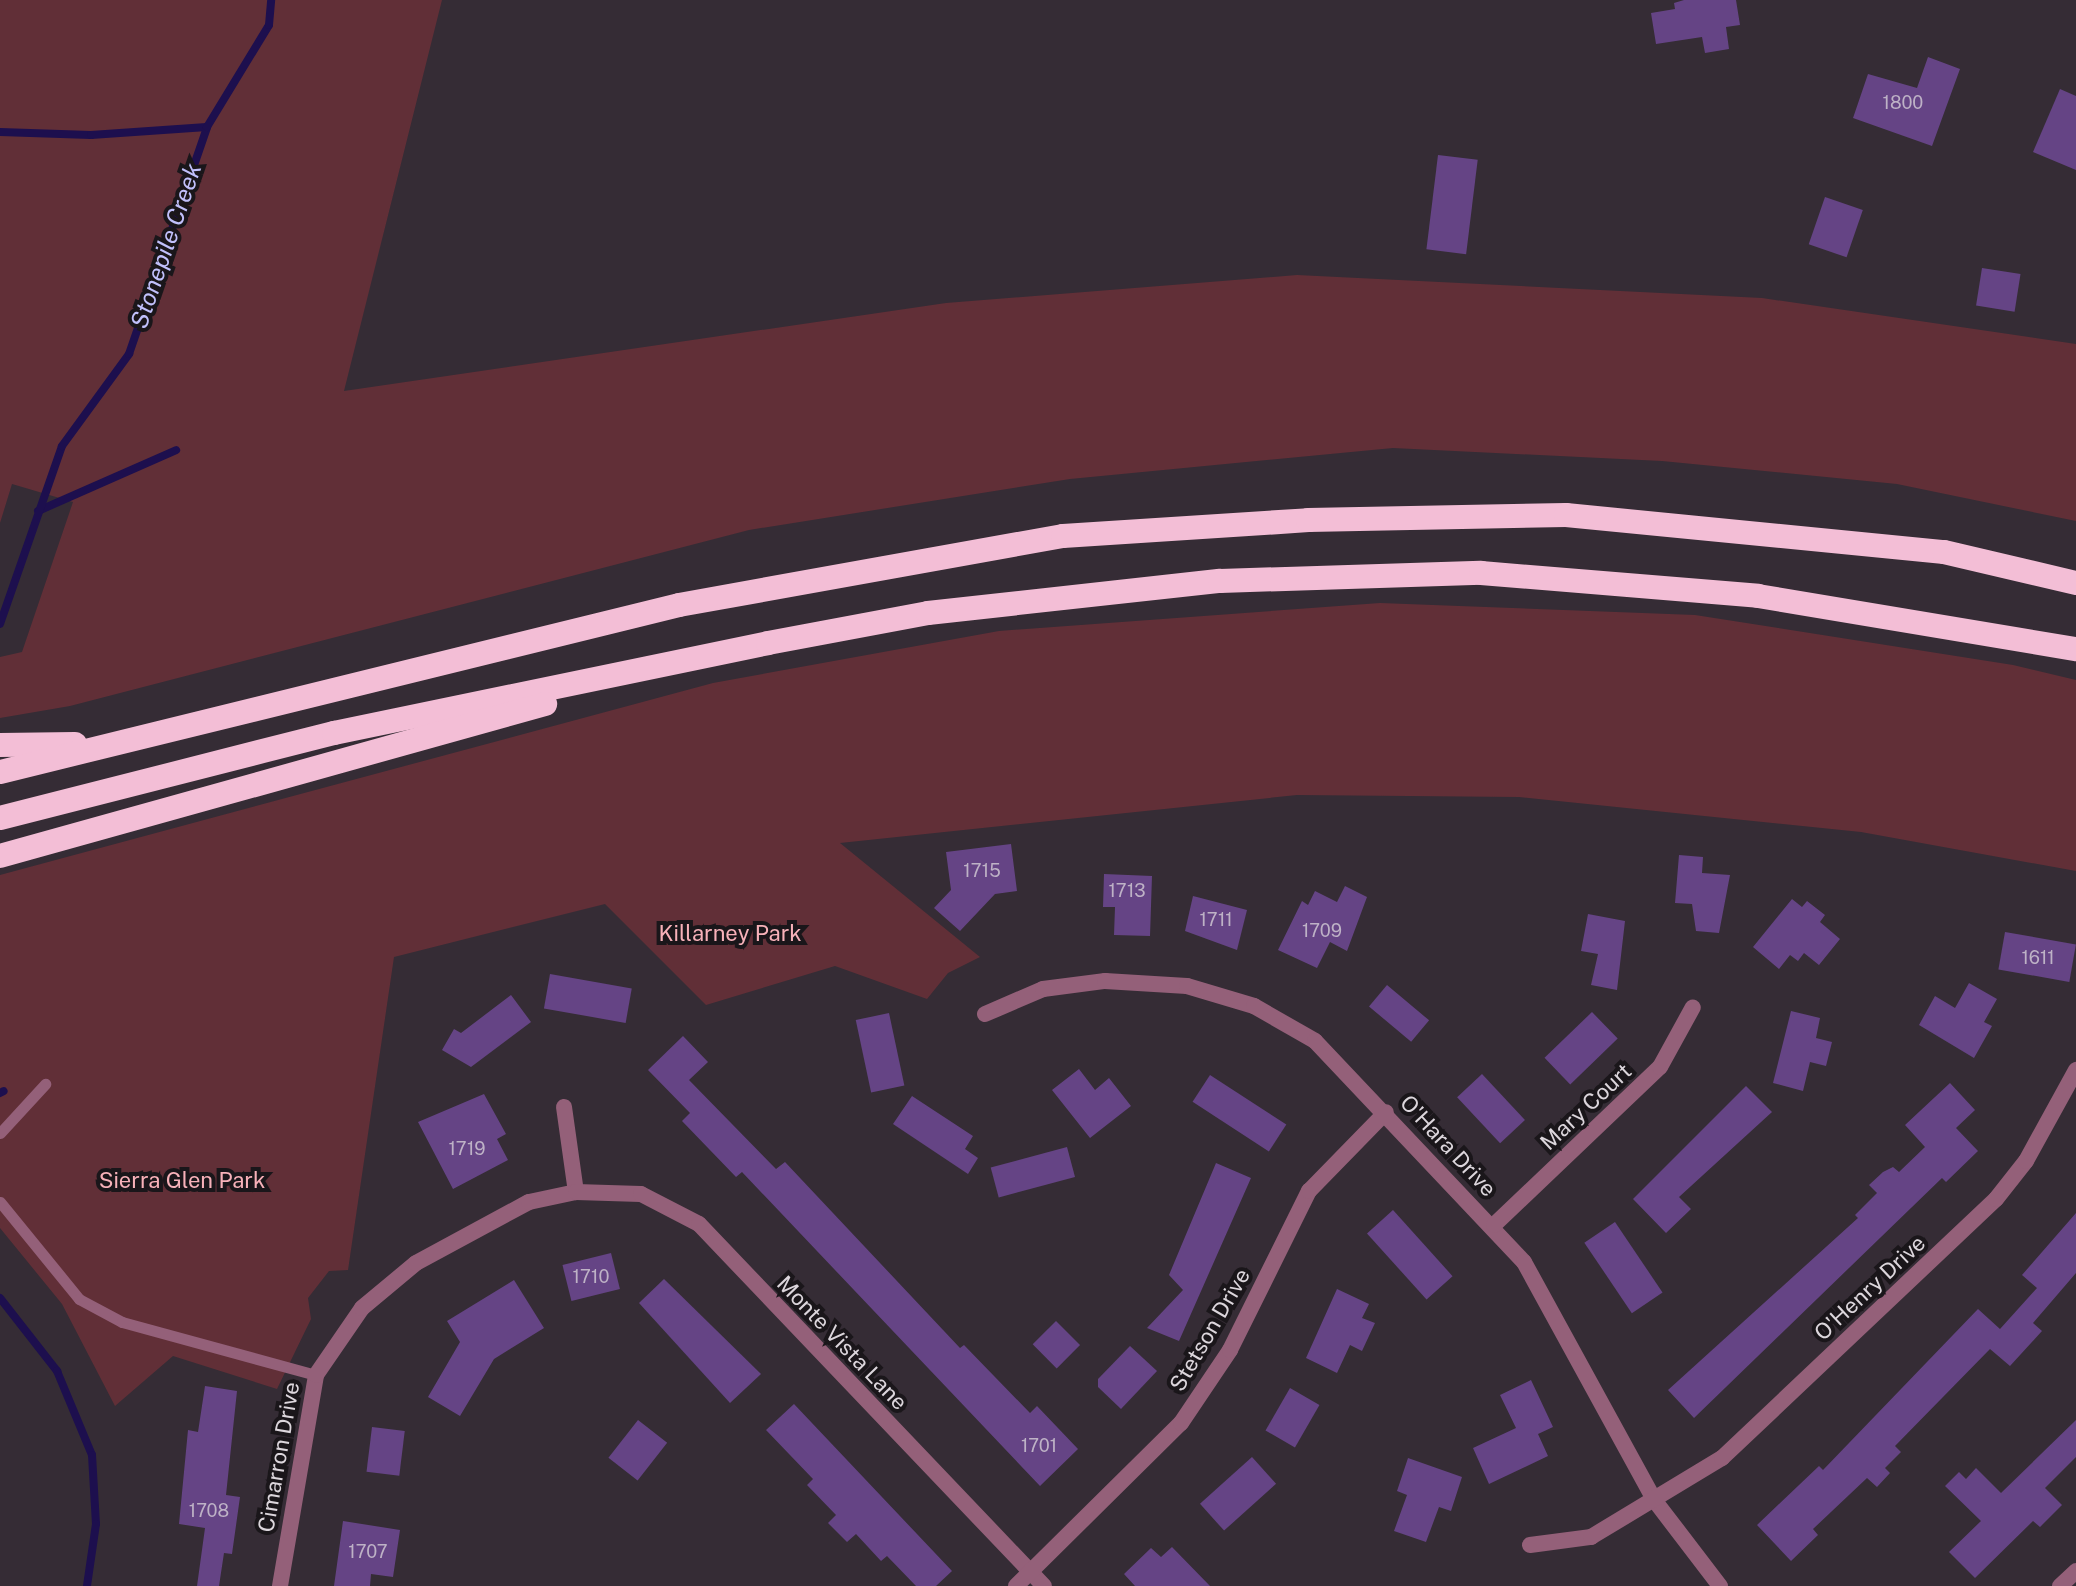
<!DOCTYPE html>
<style>
body{margin:0}
#map{position:relative;width:2076px;height:1586px;overflow:hidden;background:#352c35;font-family:"Public Sans",sans-serif}
div>[style]{position:absolute}
.green>*{inset:0;background:#612f37}
.stream>*{height:8px;margin:-4px;padding:0 4px;transform-origin:4px;border-radius:4px;background:#1d0f4e}
.building>*{inset:0;background:#654485;transform-origin:0 0}
.service>*{height:11px;margin:-5.5px;padding:0 5.5px;transform-origin:5.5px;border-radius:5.5px;background:#946079}
.minor>*{height:16px;margin:-8px;padding:0 8px;transform-origin:8px;border-radius:8px;background:#946079}
.motorway>*{height:24px;margin:-12px;padding:0 12px;transform-origin:12px;border-radius:12px;background:#f3bed6}
span{translate:-50% -50%;white-space:nowrap;text-align:center;line-height:1.15;-webkit-text-stroke:8px #1a161a;paint-order:stroke}
.number-label{font-size:18px;color:#beb2c6}
.number-label span{-webkit-text-stroke-width:0}
.park-label{font-size:22px;color:#f7b1b9}
.street-label{font-size:22px;color:#dcd6dc}
.water-label{font-size:24px;color:#c1c0fb;font-style:italic}
</style>
<div id="map">
<div class="green">
<div style="clip-path:polygon(0 0,442px 0,344px 391px,946px 303px,1297px 275px,1762px 298px,2076px 344px,2076px 521px,1897px 484px,1662px 461px,1393px 448px,1070px 479px,749px 530px,70px 706px,0 718px,0 657px,22px 652px,73px 502px,12px 484px,0 523px)"></div>
<div style="clip-path:polygon(1380px 603px,1695px 615px,2013px 665px,2076px 680px,2076px 871px,1861px 832px,1519px 797px,1297px 795px,840px 843px,980px 957px,948px 973px,927px 999px,835px 966px,706px 1005px,605px 904px,394px 957px,348px 1270px,329px 1271px,308px 1298px,311px 1319px,277px 1389px,173px 1356px,115px 1406px,62px 1304px,0 1228px,0 875px,713px 683px,999px 631px)"></div>
</div>
<div class="stream">
<div style="left:0;top:132px;width:91px;rotate:1.9deg"></div>
<div style="left:91px;top:135px;width:116px;rotate:-3.9deg"></div>
<div style="left:38px;top:511px;width:151px;rotate:-23.8deg"></div>
<div style="left:0;top:624px;width:188px;rotate:-70.8deg"></div>
<div style="left:62px;top:446px;width:114px;rotate:-53.9deg"></div>
<div style="left:129px;top:354px;width:240px;rotate:-71deg"></div>
<div style="left:207px;top:127px;width:119px;rotate:-58.7deg"></div>
<div style="left:269px;top:25px;width:25px;rotate:-85deg"></div>
<div style="left:0;top:1093px;width:4px;rotate:-27deg"></div>
<div style="left:0;top:1298px;width:93px;rotate:52deg"></div>
<div style="left:57px;top:1371px;width:91px;rotate:67.4deg"></div>
<div style="left:92px;top:1455px;width:69px;rotate:86.7deg"></div>
<div style="left:96px;top:1524px;width:63px;rotate:98.3deg"></div>
</div>
<div class="building">
<div style="clip-path:polygon(1684px 0,1736px 0,1740px 25px,1726px 27px,1729px 49px,1705px 53px,1702px 37px,1656px 44px,1651px 13px,1675px 9px,1674px 3px)"></div>
<div style="clip-path:polygon(1928px 57px,1960px 69px,1932px 146px,1853px 118px,1868px 74px,1917px 88px)"></div>
<div style="clip-path:polygon(2060px 89px,2076px 96px,2076px 170px,2033px 152px)"></div>
<div style="left:1438px;top:155px;width:40px;height:95px;rotate:7deg"></div>
<div style="left:1825px;top:197px;width:40px;height:50px;rotate:19deg"></div>
<div style="left:1982px;top:268px;width:39px;height:38px;rotate:9deg"></div>
<div style="clip-path:polygon(1011px 844px,1017px 891px,995px 894px,960px 931px,934px 908px,951px 890px,946px 852px)"></div>
<div style="clip-path:polygon(1679px 855px,1703px 857px,1702px 873px,1730px 875px,1719px 933px,1696px 931px,1692px 904px,1675px 903px)"></div>
<div style="clip-path:polygon(1104px 874px,1152px 876px,1150px 936px,1114px 935px,1115px 907px,1103px 907px)"></div>
<div style="clip-path:polygon(1345px 886px,1367px 897px,1347px 951px,1330px 942px,1317px 968px,1278px 950px,1302px 901px,1308px 905px,1315px 891px,1337px 902px)"></div>
<div style="clip-path:polygon(1193px 896px,1247px 910px,1237px 950px,1185px 931px)"></div>
<div style="clip-path:polygon(1792px 899px,1802px 907px,1807px 901px,1825px 915px,1820px 922px,1840px 939px,1819px 965px,1804px 953px,1798px 961px,1790px 955px,1779px 969px,1753px 947px)"></div>
<div style="clip-path:polygon(1588px 914px,1625px 921px,1617px 990px,1591px 985px,1598px 954px,1581px 951px)"></div>
<div style="left:2005px;top:932px;width:72px;height:38px;rotate:10deg"></div>
<div style="left:550px;top:974px;width:83px;height:35px;rotate:10deg"></div>
<div style="clip-path:polygon(1969px 983px,1997px 999px,1984px 1022px,1992px 1026px,1974px 1058px,1919px 1025px,1935px 996px,1955px 1008px)"></div>
<div style="left:1387px;top:985px;width:55px;height:28px;rotate:40deg"></div>
<div style="clip-path:polygon(511px 995px,531px 1022px,471px 1067px,442px 1050px,454px 1029px,461px 1033px)"></div>
<div style="clip-path:polygon(1791px 1011px,1820px 1018px,1816px 1038px,1832px 1042px,1826px 1066px,1810px 1062px,1803px 1091px,1773px 1083px)"></div>
<div style="left:1592px;top:1012px;width:37px;height:66px;rotate:46deg"></div>
<div style="left:889px;top:1013px;width:74px;height:34px;rotate:78deg"></div>
<div style="clip-path:polygon(683px 1036px,708px 1062px,689px 1080px,776px 1169px,785px 1162px,960px 1348px,964px 1345px,1030px 1413px,1037px 1406px,1078px 1449px,1040px 1486px,742px 1172px,736px 1177px,682px 1121px,690px 1113px,648px 1070px)"></div>
<div style="clip-path:polygon(1079px 1069px,1095px 1090px,1109px 1078px,1131px 1106px,1090px 1138px,1052px 1090px)"></div>
<div style="left:1482px;top:1074px;width:63px;height:34px;rotate:47deg"></div>
<div style="left:1210px;top:1075px;width:91px;height:32px;rotate:33deg"></div>
<div style="clip-path:polygon(1950px 1083px,1975px 1110px,1956px 1128px,1978px 1151px,1946px 1182px,1942px 1178px,1694px 1418px,1668px 1390px,1858px 1218px,1855px 1215px,1877px 1193px,1869px 1185px,1883px 1172px,1893px 1167px,1899px 1172px,1925px 1147px,1905px 1125px)"></div>
<div style="clip-path:polygon(1746px 1086px,1772px 1112px,1679px 1197px,1691px 1209px,1666px 1233px,1633px 1199px)"></div>
<div style="clip-path:polygon(484px 1094px,506px 1134px,497px 1139px,508px 1160px,453px 1189px,418px 1122px)"></div>
<div style="clip-path:polygon(912px 1096px,973px 1136px,965px 1149px,978px 1158px,968px 1174px,893px 1124px)"></div>
<div style="left:1067px;top:1147px;width:31px;height:79px;rotate:75deg"></div>
<div style="clip-path:polygon(1216px 1163px,1251px 1178px,1179px 1341px,1147px 1328px,1183px 1290px,1169px 1275px)"></div>
<div style="left:1393px;top:1210px;width:89px;height:35px;rotate:48deg"></div>
<div style="clip-path:polygon(2076px 1213px,2076px 1273px,2033px 1323px,2042px 1331px,2010px 1366px,1990px 1349px,1895px 1446px,1901px 1452px,1885px 1468px,1890px 1473px,1877px 1487px,1867px 1478px,1813px 1529px,1818px 1535px,1791px 1561px,1757px 1525px,1819px 1466px,1823px 1470px,1978px 1309px,2000px 1329px,2037px 1288px,2022px 1275px)"></div>
<div style="left:1615px;top:1222px;width:85px;height:37px;rotate:56deg"></div>
<div style="left:611px;top:1253px;width:37px;height:50px;rotate:76deg"></div>
<div style="clip-path:polygon(664px 1279px,761px 1374px,730px 1403px,639px 1303px)"></div>
<div style="clip-path:polygon(514px 1280px,544px 1328px,494px 1359px,460px 1416px,428px 1397px,460px 1342px,447px 1321px)"></div>
<div style="clip-path:polygon(1337px 1289px,1369px 1304px,1362px 1318px,1375px 1323px,1362px 1351px,1350px 1345px,1337px 1373px,1306px 1358px)"></div>
<div style="left:1056px;top:1321px;width:34px;height:33px;rotate:45deg"></div>
<div style="clip-path:polygon(1130px 1346px,1157px 1371px,1121px 1409px,1098px 1387px,1098px 1379px)"></div>
<div style="clip-path:polygon(1531px 1380px,1553px 1427px,1538px 1434px,1548px 1456px,1489px 1484px,1473px 1448px,1516px 1428px,1500px 1395px)"></div>
<div style="clip-path:polygon(205px 1386px,237px 1391px,226px 1495px,240px 1497px,232px 1554px,224px 1553px,219px 1586px,197px 1586px,205px 1528px,179px 1524px,188px 1430px,198px 1432px)"></div>
<div style="left:1290px;top:1388px;width:34px;height:49px;rotate:30deg"></div>
<div style="clip-path:polygon(794px 1404px,952px 1571px,936px 1586px,916px 1586px,887px 1556px,881px 1561px,856px 1534px,847px 1542px,828px 1523px,836px 1515px,807px 1485px,813px 1479px,766px 1430px)"></div>
<div style="left:638px;top:1420px;width:37px;height:48px;rotate:38deg"></div>
<div style="clip-path:polygon(2076px 1420px,2076px 1457px,2045px 1488px,2062px 1505px,2040px 1527px,2033px 1521px,1975px 1578px,1949px 1552px,1981px 1521px,1945px 1486px,1959px 1472px,1966px 1479px,1976px 1468px,2001px 1493px)"></div>
<div style="left:372px;top:1427px;width:33px;height:45px;rotate:7deg"></div>
<div style="left:1252px;top:1457px;width:36px;height:70px;rotate:48deg"></div>
<div style="clip-path:polygon(1408px 1458px,1462px 1477px,1451px 1511px,1439px 1507px,1426px 1542px,1394px 1531px,1407px 1495px,1397px 1491px)"></div>
<div style="clip-path:polygon(343px 1521px,400px 1530px,393px 1577px,371px 1574px,370px 1586px,334px 1586px)"></div>
<div style="clip-path:polygon(1172px 1547px,1210px 1586px,1135px 1586px,1124px 1574px,1151px 1548px,1161px 1557px)"></div>
</div>
<div class="service">
<div style="left:0;top:1133px;width:67px;rotate:-47.4deg"></div>
<div style="left:0;top:1202px;width:125px;rotate:50.8deg"></div>
<div style="left:79px;top:1299px;width:49px;rotate:28.1deg"></div>
<div style="left:122px;top:1322px;width:201px;rotate:15.3deg"></div>
</div>
<div class="minor">
<div style="left:985px;top:1014px;width:63px;rotate:-23.3deg"></div>
<div style="left:1043px;top:989px;width:63px;rotate:-7.4deg"></div>
<div style="left:1105px;top:981px;width:82px;rotate:3.5deg"></div>
<div style="left:1187px;top:986px;width:70px;rotate:16.6deg"></div>
<div style="left:1254px;top:1006px;width:70px;rotate:29.8deg"></div>
<div style="left:1315px;top:1041px;width:304px;rotate:46.6deg"></div>
<div style="left:1524px;top:1262px;width:273px;rotate:61.3deg"></div>
<div style="left:1655px;top:1501px;width:107px;rotate:52.6deg"></div>
<div style="left:564px;top:1107px;width:86px;rotate:82deg"></div>
<div style="left:1494px;top:1225px;width:229px;rotate:-43.6deg"></div>
<div style="left:1660px;top:1067px;width:68px;rotate:-61.2deg"></div>
<div style="left:1530px;top:1545px;width:62px;rotate:-7.5deg"></div>
<div style="left:1591px;top:1537px;width:153px;rotate:-31.1deg"></div>
<div style="left:1722px;top:1458px;width:377px;rotate:-43.4deg"></div>
<div style="left:1996px;top:1199px;width:48px;rotate:-51.7deg"></div>
<div style="left:2026px;top:1161px;width:104px;rotate:-61.2deg"></div>
<div style="left:280px;top:1586px;width:214px;rotate:-80.3deg"></div>
<div style="left:316px;top:1375px;width:81px;rotate:-55.5deg"></div>
<div style="left:362px;top:1308px;width:70px;rotate:-39.8deg"></div>
<div style="left:416px;top:1263px;width:128px;rotate:-28.4deg"></div>
<div style="left:529px;top:1202px;width:48px;rotate:-12deg"></div>
<div style="left:576px;top:1192px;width:65px;rotate:1.8deg"></div>
<div style="left:641px;top:1194px;width:65px;rotate:27.3deg"></div>
<div style="left:699px;top:1224px;width:500px;rotate:46.38deg"></div>
<div style="left:1016px;top:1586px;width:232px;rotate:-44.7deg"></div>
<div style="left:1181px;top:1423px;width:88px;rotate:-56.1deg"></div>
<div style="left:1230px;top:1350px;width:178px;rotate:-63.6deg"></div>
<div style="left:1309px;top:1191px;width:110px;rotate:-45.7deg"></div>
<div style="left:2060px;top:1586px;width:22px;rotate:-43deg"></div>
</div>
<div class="motorway">
<div style="left:0;top:745px;width:75px;rotate:-0.8deg"></div>
<div style="left:0;top:772px;width:699px;rotate:-13.82deg"></div>
<div style="left:679px;top:605px;width:390px;rotate:-10.2deg"></div>
<div style="left:1063px;top:536px;width:246px;rotate:-3.7deg"></div>
<div style="left:1308px;top:520px;width:258px;rotate:-1.1deg"></div>
<div style="left:1566px;top:515px;width:380px;rotate:5.6deg"></div>
<div style="left:1944px;top:552px;width:136px;rotate:13.2deg"></div>
<div style="left:0;top:818px;width:345px;rotate:-14.3deg"></div>
<div style="left:334px;top:733px;width:443px;rotate:-11.7deg"></div>
<div style="left:768px;top:643px;width:163px;rotate:-10.6deg"></div>
<div style="left:928px;top:613px;width:294px;rotate:-6.3deg"></div>
<div style="left:1220px;top:581px;width:261px;rotate:-1.8deg"></div>
<div style="left:1481px;top:573px;width:278px;rotate:4.7deg"></div>
<div style="left:1758px;top:596px;width:322px;rotate:9.5deg"></div>
<div style="left:0;top:856px;width:566px;rotate:-15.58deg"></div>
</div>
<div class="number-label">
<span style="left:1903px;top:103px">1800</span>
<span style="left:982px;top:871px">1715</span>
<span style="left:1127px;top:891px">1713</span>
<span style="left:1216px;top:920px">1711</span>
<span style="left:1322px;top:931px">1709</span>
<span style="left:2038px;top:958px">1611</span>
<span style="left:467px;top:1149px">1719</span>
<span style="left:591px;top:1277px">1710</span>
<span style="left:1039px;top:1446px">1701</span>
<span style="left:209px;top:1511px">1708</span>
<span style="left:368px;top:1552px">1707</span>
</div>
<div class="park-label">
<span style="left:730px;top:934px">Killarney Park</span>
<span style="left:182px;top:1181px">Sierra Glen Park</span>
</div>
<div class="street-label">
<span style="left:1586px;top:1107px;rotate:-43deg">Mary Court</span>
<span style="left:1448px;top:1146px;rotate:47deg">O'Hara Drive</span>
<span style="left:1870px;top:1288px;rotate:-43deg">O'Henry Drive</span>
<span style="left:1210px;top:1330px;rotate:-60deg">Stetson Drive</span>
<span style="left:842px;top:1343px;rotate:46deg">Monte Vista Lane</span>
<span style="left:279px;top:1457px;rotate:-80deg">Cimarron Drive</span>
</div>
<div class="water-label">
<span style="left:166px;top:246px;rotate:-71deg">Stonepile Creek</span>
</div>
</div>
